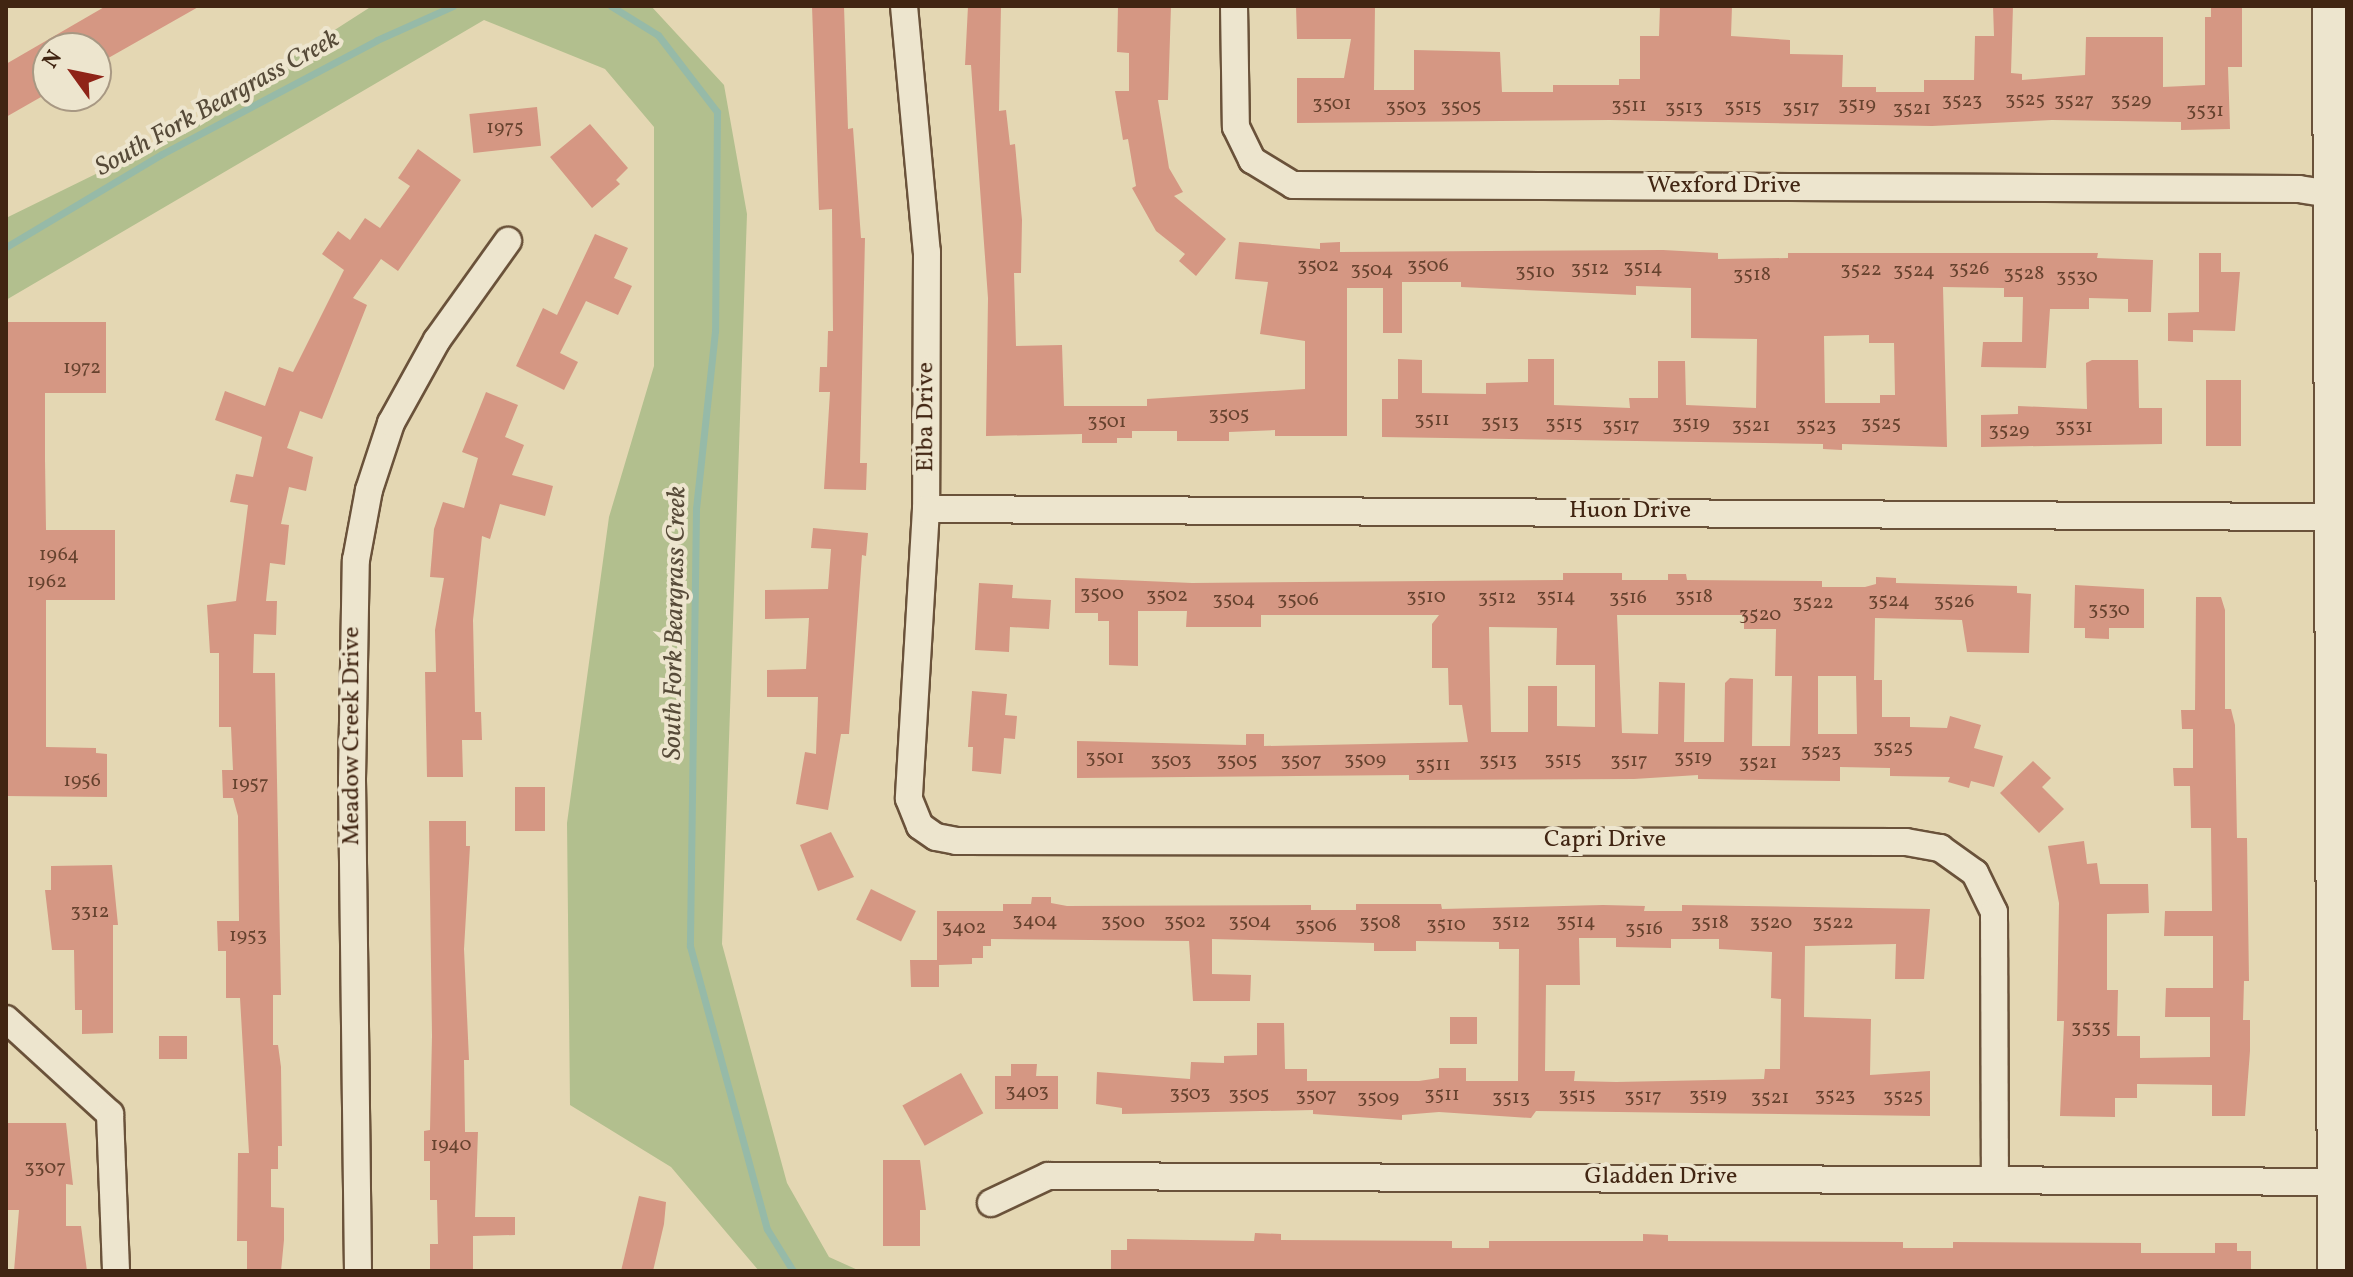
<!DOCTYPE html>
<style>
body{margin:0}
#map{position:relative;width:2353px;height:1277px;overflow:hidden;background:#e4d7b3;font-family:Vollkorn,serif}
div>[style]{position:absolute}
.green>*{inset:0;background:#b2bf8e}
.stream>*{height:7px;margin:-3.5px;padding:0 3.5px;transform-origin:3.5px;border-radius:3.5px;background:#96baa8}
.building>*{inset:0;background:#d59783;transform-origin:0 0}
.roads{filter:drop-shadow(2px 0 #6a523a) drop-shadow(-2px 0 #6a523a) drop-shadow(0 2px #6a523a) drop-shadow(0 -2px #6a523a)}
.street>*{height:26px;margin:-13px;padding:0 13px;transform-origin:13px;border-radius:13px;background:#ede5ce}
.secondary>*{height:38px;margin:-19px;padding:0 19px;transform-origin:19px;border-radius:19px;background:#ede5ce}
span{translate:-50% -50%;white-space:nowrap;text-align:center;line-height:1.15;-webkit-text-stroke:8px #ede5ce;paint-order:stroke}
.number-label{font-size:20px;color:#66422e}
.number-label span{-webkit-text-stroke-width:0}
.street-label{font-size:24px;color:#412512}
.water-label{font-size:26px;color:#564a38;font-style:italic}
.frame{position:absolute;inset:0;border:8px solid #412512;pointer-events:none}
.north{position:absolute;left:32px;top:32px;width:80px;height:80px;box-sizing:border-box;background:#ede5ce;border:2px solid #a89883;border-radius:50%;rotate:303deg;font-size:22px;font-weight:700;line-height:32px;text-align:center;color:#412512}
.north::after{content:'';display:block;margin:auto;width:28px;height:36px;background:#8f2418;clip-path:polygon(50% 0,100% 100%,50% 72%,0 100%)}
</style>
<div id="map">
<div class="green">
<div style="clip-path:polygon(372px 6px,651px 6px,724px 85px,747px 214px,722px 944px,787px 1183px,829px 1257px,860px 1271px,759px 1271px,671px 1167px,570px 1105px,567px 823px,609px 517px,654px 366px,654px 127px,605px 69px,484px 20px,6px 300px,6px 218px,157px 144px)"></div>
</div>
<div class="stream">
<div style="left:611px;top:6px;width:55px;rotate:31.7deg"></div>
<div style="left:658px;top:35px;width:97px;rotate:52.5deg"></div>
<div style="left:717px;top:112px;width:219px;rotate:90.5deg"></div>
<div style="left:715px;top:331px;width:179px;rotate:96.1deg"></div>
<div style="left:696px;top:509px;width:437px;rotate:90.8deg"></div>
<div style="left:690px;top:946px;width:293px;rotate:74.8deg"></div>
<div style="left:767px;top:1229px;width:49px;rotate:58.2deg"></div>
<div style="left:6px;top:247px;width:182px;rotate:-30.8deg"></div>
<div style="left:162px;top:154px;width:243px;rotate:-27.9deg"></div>
<div style="left:377px;top:40px;width:83px;rotate:-24.1deg"></div>
</div>
<div class="building">
<div style="clip-path:polygon(106px 6px,200px 6px,96px 65px,96px 48px,48px 48px,48px 93px,6px 117px,6px 64px)"></div>
<div style="clip-path:polygon(812px 6px,844px 6px,848px 129px,853px 128px,861px 238px,865px 238px,860px 463px,867px 463px,866px 490px,824px 489px,830px 392px,819px 392px,820px 367px,827px 367px,828px 331px,833px 331px,832px 209px,819px 210px)"></div>
<div style="clip-path:polygon(evenodd,968px 6px,1001px 6px,999px 111px,1006px 110px,1010px 145px,1015px 144px,1022px 220px,1021px 273px,1014px 273px,1016px 346px,1062px 345px,1064px 406px,1147px 406px,1147px 399px,1305px 389px,1305px 341px,1260px 334px,1268px 282px,1235px 279px,1239px 242px,1320px 249px,1320px 243px,1340px 242px,1340px 252px,1663px 250px,1718px 253px,1718px 259px,1788px 258px,1788px 253px,2098px 253px,2097px 258px,2153px 260px,2151px 312px,2128px 312px,2128px 299px,2089px 298px,2089px 309px,2050px 309px,2046px 368px,1981px 367px,1983px 342px,2022px 342px,2023px 297px,2004px 297px,2004px 288px,1943px 287px,1947px 447px,1842px 444px,1842px 450px,1823px 449px,1823px 444px,1382px 437px,1382px 399px,1398px 399px,1398px 359px,1422px 360px,1422px 393px,1486px 394px,1486px 383px,1528px 382px,1528px 359px,1554px 359px,1554px 405px,1630px 408px,1629px 398px,1658px 398px,1658px 361px,1685px 361px,1686px 405px,1756px 408px,1757px 339px,1691px 338px,1691px 288px,1636px 286px,1636px 295px,1461px 287px,1461px 282px,1402px 282px,1402px 333px,1383px 333px,1383px 288px,1347px 288px,1347px 436px,1275px 436px,1275px 430px,1229px 432px,1229px 441px,1177px 441px,1177px 431px,1132px 431px,1132px 438px,1117px 438px,1117px 443px,1082px 443px,1082px 434px,986px 436px,988px 298px,971px 65px,965px 65px,968px 6px,1869px 335px,1869px 343px,1894px 343px,1895px 395px,1880px 395px,1880px 403px,1825px 403px,1824px 336px,1869px 335px)"></div>
<div style="clip-path:polygon(1118px 6px,1171px 6px,1168px 100px,1158px 100px,1169px 168px,1183px 192px,1174px 196px,1226px 239px,1196px 276px,1179px 261px,1185px 254px,1156px 231px,1132px 188px,1136px 186px,1128px 139px,1123px 140px,1115px 91px,1129px 91px,1129px 53px,1117px 52px)"></div>
<div style="clip-path:polygon(1296px 6px,1375px 6px,1374px 90px,1414px 90px,1414px 50px,1500px 52px,1502px 92px,1553px 92px,1553px 85px,1619px 85px,1619px 79px,1640px 79px,1640px 36px,1659px 36px,1660px 6px,1732px 6px,1731px 36px,1790px 40px,1790px 54px,1843px 55px,1842px 87px,1876px 87px,1876px 92px,1924px 92px,1924px 80px,1974px 80px,1975px 36px,1994px 36px,1993px 6px,2013px 6px,2011px 73px,2022px 74px,2022px 80px,2085px 75px,2086px 37px,2163px 37px,2163px 87px,2205px 85px,2205px 17px,2211px 17px,2211px 6px,2242px 6px,2242px 67px,2228px 67px,2230px 129px,2181px 130px,2181px 122px,2052px 120px,1932px 126px,1610px 120px,1297px 123px,1297px 78px,1344px 78px,1351px 39px,1297px 39px)"></div>
<div style="left:537px;top:107px;width:39px;height:68px;rotate:84deg"></div>
<div style="clip-path:polygon(590px 124px,628px 168px,616px 180px,620px 184px,592px 208px,550px 157px)"></div>
<div style="clip-path:polygon(418px 149px,461px 180px,398px 271px,381px 259px,353px 298px,367px 305px,322px 419px,300px 411px,287px 448px,313px 457px,306px 491px,289px 487px,281px 524px,289px 525px,285px 565px,270px 563px,266px 601px,277px 601px,276px 635px,254px 634px,253px 673px,275px 673px,281px 995px,273px 995px,273px 1045px,278px 1045px,281px 1067px,282px 1146px,278px 1146px,278px 1169px,271px 1169px,271px 1207px,284px 1208px,284px 1240px,281px 1271px,247px 1271px,247px 1241px,237px 1241px,238px 1153px,249px 1153px,240px 998px,226px 998px,226px 951px,218px 951px,217px 921px,239px 921px,238px 816px,233px 798px,223px 798px,222px 770px,233px 770px,231px 727px,219px 727px,219px 653px,210px 653px,207px 605px,236px 601px,248px 505px,230px 502px,236px 474px,253px 477px,262px 437px,215px 420px,225px 391px,265px 406px,279px 367px,293px 372px,344px 270px,322px 254px,338px 231px,350px 240px,365px 218px,380px 228px,410px 186px,398px 178px)"></div>
<div style="clip-path:polygon(595px 234px,628px 248px,614px 278px,632px 286px,618px 315px,586px 301px,560px 353px,578px 362px,564px 390px,516px 366px,543px 308px,557px 315px)"></div>
<div style="clip-path:polygon(2199px 253px,2221px 253px,2221px 272px,2240px 272px,2235px 331px,2193px 330px,2193px 342px,2168px 341px,2168px 313px,2199px 312px)"></div>
<div style="clip-path:polygon(6px 322px,106px 322px,106px 393px,45px 393px,45px 459px,46px 530px,115px 530px,115px 600px,46px 600px,46px 747px,96px 748px,96px 753px,107px 754px,107px 797px,6px 796px)"></div>
<div style="clip-path:polygon(2092px 360px,2138px 360px,2139px 408px,2162px 408px,2162px 444px,1981px 447px,1981px 415px,2018px 414px,2018px 406px,2087px 409px,2086px 363px)"></div>
<div style="left:2206px;top:380px;width:35px;height:66px"></div>
<div style="clip-path:polygon(486px 392px,518px 405px,505px 437px,524px 445px,512px 475px,553px 486px,545px 516px,500px 504px,490px 539px,482px 536px,473px 620px,475px 712px,481px 712px,482px 740px,462px 740px,463px 777px,427px 777px,425px 672px,436px 672px,435px 630px,444px 578px,430px 577px,434px 529px,443px 502px,464px 508px,478px 458px,462px 452px)"></div>
<div style="clip-path:polygon(813px 528px,868px 533px,866px 556px,862px 555px,849px 734px,841px 734px,828px 810px,796px 804px,805px 752px,816px 754px,818px 697px,767px 697px,767px 670px,806px 669px,809px 618px,765px 619px,765px 590px,828px 589px,831px 549px,811px 548px)"></div>
<div style="clip-path:polygon(evenodd,1563px 573px,1622px 573px,1622px 580px,1668px 580px,1668px 574px,1686px 574px,1687px 580px,1822px 581px,1822px 587px,1865px 587px,1876px 584px,1876px 577px,1896px 578px,1896px 583px,2017px 586px,2017px 593px,2031px 594px,2029px 653px,1967px 652px,1962px 620px,1875px 618px,1874px 680px,1882px 680px,1882px 717px,1910px 717px,1910px 727px,1947px 728px,1950px 716px,1981px 725px,1974px 748px,2003px 756px,1994px 787px,1971px 781px,1969px 788px,1948px 782px,1950px 777px,1890px 776px,1890px 768px,1840px 767px,1840px 781px,1698px 779px,1698px 775px,1634px 779px,1409px 780px,1409px 775px,1077px 778px,1077px 741px,1246px 745px,1246px 734px,1264px 734px,1264px 746px,1468px 742px,1462px 705px,1449px 705px,1448px 668px,1432px 668px,1432px 624px,1439px 615px,1261px 615px,1261px 627px,1186px 627px,1187px 611px,1138px 611px,1138px 666px,1109px 665px,1109px 621px,1098px 621px,1098px 613px,1075px 613px,1075px 578px,1192px 583px,1563px 580px,1563px 573px,1617px 615px,1744px 615px,1744px 629px,1776px 629px,1775px 676px,1792px 676px,1790px 746px,1752px 746px,1753px 679px,1730px 678px,1725px 683px,1724px 742px,1684px 742px,1685px 683px,1659px 682px,1658px 734px,1622px 733px,1617px 615px,1563px 573px,1489px 627px,1557px 628px,1556px 665px,1595px 665px,1595px 727px,1557px 726px,1557px 686px,1528px 686px,1528px 732px,1491px 732px,1489px 627px,1563px 573px,1818px 676px,1856px 676px,1857px 734px,1818px 734px,1818px 676px)"></div>
<div style="clip-path:polygon(979px 583px,1013px 585px,1012px 598px,1051px 600px,1049px 629px,1010px 627px,1009px 652px,975px 650px)"></div>
<div style="clip-path:polygon(2075px 585px,2144px 589px,2144px 628px,2109px 628px,2109px 639px,2085px 638px,2085px 628px,2074px 628px)"></div>
<div style="clip-path:polygon(2196px 597px,2221px 597px,2225px 610px,2225px 709px,2231px 709px,2235px 725px,2237px 838px,2247px 838px,2249px 981px,2244px 981px,2243px 1020px,2250px 1020px,2250px 1051px,2245px 1116px,2212px 1116px,2212px 1085px,2137px 1084px,2137px 1098px,2115px 1098px,2115px 1117px,2060px 1116px,2064px 1021px,2057px 1021px,2059px 903px,2048px 846px,2084px 841px,2087px 864px,2097px 863px,2100px 884px,2148px 884px,2149px 913px,2107px 914px,2107px 990px,2118px 990px,2117px 1036px,2140px 1036px,2140px 1058px,2210px 1057px,2210px 1017px,2165px 1017px,2166px 988px,2213px 988px,2213px 936px,2164px 936px,2165px 911px,2212px 911px,2211px 828px,2191px 828px,2190px 786px,2174px 786px,2173px 768px,2193px 768px,2193px 729px,2182px 729px,2181px 710px,2195px 710px)"></div>
<div style="clip-path:polygon(972px 691px,1007px 694px,1005px 715px,1017px 716px,1015px 739px,1004px 738px,1001px 774px,972px 771px,973px 747px,968px 747px)"></div>
<div style="clip-path:polygon(2033px 761px,2051px 778px,2042px 787px,2064px 809px,2039px 833px,2000px 793px)"></div>
<div style="left:515px;top:787px;width:30px;height:44px"></div>
<div style="clip-path:polygon(429px 821px,466px 821px,466px 846px,470px 846px,464px 949px,469px 1060px,464px 1060px,465px 1132px,478px 1132px,475px 1217px,515px 1217px,515px 1235px,473px 1236px,473px 1271px,430px 1270px,430px 1244px,438px 1244px,437px 1200px,430px 1200px,430px 1161px,424px 1161px,424px 1131px,430px 1130px,432px 1036px)"></div>
<div style="clip-path:polygon(831px 832px,854px 877px,818px 891px,800px 845px)"></div>
<div style="clip-path:polygon(112px 865px,118px 925px,113px 925px,113px 1033px,82px 1034px,82px 1010px,75px 1010px,74px 950px,52px 950px,45px 890px,51px 890px,51px 866px)"></div>
<div style="left:871px;top:889px;width:50px;height:34px;rotate:26deg"></div>
<div style="clip-path:polygon(evenodd,1032px 897px,1051px 897px,1051px 903px,1067px 906px,1311px 905px,1311px 910px,1356px 910px,1356px 904px,1441px 904px,1442px 909px,1603px 905px,1645px 906px,1644px 911px,1682px 911px,1682px 905px,1930px 909px,1924px 979px,1895px 979px,1896px 944px,1805px 946px,1804px 1017px,1871px 1019px,1870px 1075px,1930px 1071px,1930px 1116px,1536px 1111px,1531px 1118px,1439px 1112px,1402px 1115px,1402px 1120px,1313px 1114px,1313px 1110px,1122px 1114px,1122px 1108px,1096px 1104px,1097px 1072px,1190px 1079px,1191px 1062px,1224px 1063px,1224px 1056px,1257px 1055px,1257px 1023px,1284px 1023px,1285px 1069px,1307px 1069px,1307px 1081px,1419px 1081px,1439px 1078px,1439px 1068px,1466px 1068px,1466px 1081px,1518px 1081px,1519px 949px,1499px 949px,1499px 942px,1416px 941px,1416px 951px,1374px 951px,1374px 943px,1212px 939px,1212px 974px,1251px 975px,1250px 1001px,1193px 1001px,1189px 941px,991px 939px,991px 946px,983px 946px,983px 958px,972px 958px,972px 964px,939px 965px,939px 987px,911px 987px,910px 960px,937px 960px,937px 911px,1003px 911px,1003px 904px,1031px 904px,1032px 897px,1579px 938px,1616px 938px,1616px 947px,1671px 948px,1671px 939px,1719px 939px,1719px 949px,1772px 952px,1771px 998px,1781px 999px,1780px 1069px,1765px 1069px,1764px 1079px,1616px 1082px,1574px 1081px,1575px 1071px,1545px 1071px,1546px 985px,1580px 985px,1579px 938px)"></div>
<div style="left:1450px;top:1017px;width:27px;height:27px"></div>
<div style="left:159px;top:1036px;width:28px;height:23px"></div>
<div style="clip-path:polygon(1011px 1064px,1037px 1064px,1036px 1076px,1058px 1076px,1058px 1109px,995px 1109px,995px 1076px,1011px 1076px)"></div>
<div style="left:961px;top:1073px;width:46px;height:67px;rotate:61deg"></div>
<div style="clip-path:polygon(6px 1123px,66px 1123px,73px 1185px,66px 1184px,66px 1226px,81px 1226px,87px 1271px,14px 1271px,19px 1210px,6px 1210px)"></div>
<div style="clip-path:polygon(883px 1160px,920px 1160px,926px 1210px,920px 1210px,920px 1246px,883px 1246px)"></div>
<div style="clip-path:polygon(639px 1196px,666px 1202px,664px 1224px,653px 1271px,621px 1271px)"></div>
<div style="clip-path:polygon(1255px 1233px,1281px 1234px,1281px 1240px,1452px 1241px,1452px 1248px,1489px 1248px,1489px 1241px,1643px 1241px,1643px 1234px,1668px 1235px,1668px 1241px,1903px 1242px,1903px 1248px,1953px 1248px,1953px 1242px,2141px 1243px,2141px 1253px,2215px 1253px,2215px 1243px,2237px 1243px,2237px 1251px,2251px 1251px,2251px 1271px,1111px 1271px,1111px 1250px,1127px 1250px,1127px 1239px,1254px 1241px)"></div>
</div>
<div class="roads">
<div class="street">
<div style="left:904px;top:6px;width:247px;rotate:84.7deg"></div>
<div style="left:927px;top:252px;width:257px;rotate:90.2deg"></div>
<div style="left:926px;top:509px;width:290px;rotate:93.4deg"></div>
<div style="left:909px;top:799px;width:29px;rotate:68deg"></div>
<div style="left:920px;top:826px;width:19px;rotate:35deg"></div>
<div style="left:936px;top:837px;width:20px;rotate:11deg"></div>
<div style="left:956px;top:841px;width:950px;rotate:0.06deg"></div>
<div style="left:1906px;top:842px;width:35px;rotate:10deg"></div>
<div style="left:1940px;top:848px;width:43px;rotate:35.5deg"></div>
<div style="left:1975px;top:873px;width:43px;rotate:64deg"></div>
<div style="left:1994px;top:912px;width:267px;rotate:89.8deg"></div>
<div style="left:1234px;top:6px;width:121px;rotate:89.1deg"></div>
<div style="left:1236px;top:127px;width:37px;rotate:64deg"></div>
<div style="left:1252px;top:160px;width:48px;rotate:31.4deg"></div>
<div style="left:1293px;top:185px;width:1006px;rotate:0.23deg"></div>
<div style="left:2299px;top:189px;width:33px;rotate:9deg"></div>
<div style="left:926px;top:509px;width:1408px;rotate:0.33deg"></div>
<div style="left:6px;top:1019px;width:141px;rotate:42.4deg"></div>
<div style="left:110px;top:1114px;width:157px;rotate:87.8deg"></div>
<div style="left:991px;top:1203px;width:63px;rotate:-25.3deg"></div>
<div style="left:1048px;top:1176px;width:1299px;rotate:0.26deg"></div>
<div style="left:358px;top:1271px;width:492px;rotate:-90.7deg"></div>
<div style="left:352px;top:779px;width:219px;rotate:-89deg"></div>
<div style="left:356px;top:560px;width:71px;rotate:-79.5deg"></div>
<div style="left:369px;top:490px;width:71px;rotate:-71.8deg"></div>
<div style="left:391px;top:423px;width:95px;rotate:-61deg"></div>
<div style="left:437px;top:340px;width:122px;rotate:-54.4deg"></div>
</div>
<div class="secondary">
<div style="left:2332px;top:6px;width:1265px;rotate:89.77deg"></div>
</div>
</div>
<div class="number-label">
<span style="left:2025px;top:100px">3525</span>
<span style="left:1962px;top:101px">3523</span>
<span style="left:2074px;top:101px">3527</span>
<span style="left:2131px;top:101px">3529</span>
<span style="left:1332px;top:104px">3501</span>
<span style="left:1857px;top:105px">3519</span>
<span style="left:1629px;top:106px">3511</span>
<span style="left:1406px;top:107px">3503</span>
<span style="left:1461px;top:107px">3505</span>
<span style="left:1743px;top:107px">3515</span>
<span style="left:1684px;top:108px">3513</span>
<span style="left:1801px;top:108px">3517</span>
<span style="left:1912px;top:109px">3521</span>
<span style="left:2205px;top:111px">3531</span>
<span style="left:505px;top:128px">1975</span>
<span style="left:1318px;top:266px">3502</span>
<span style="left:1428px;top:266px">3506</span>
<span style="left:1643px;top:268px">3514</span>
<span style="left:1590px;top:269px">3512</span>
<span style="left:1969px;top:269px">3526</span>
<span style="left:1372px;top:270px">3504</span>
<span style="left:1861px;top:270px">3522</span>
<span style="left:1914px;top:271px">3524</span>
<span style="left:1535px;top:272px">3510</span>
<span style="left:2024px;top:274px">3528</span>
<span style="left:1752px;top:275px">3518</span>
<span style="left:2077px;top:277px">3530</span>
<span style="left:82px;top:368px">1972</span>
<span style="left:1229px;top:415px">3505</span>
<span style="left:1432px;top:420px">3511</span>
<span style="left:1107px;top:422px">3501</span>
<span style="left:1500px;top:423px">3513</span>
<span style="left:1564px;top:424px">3515</span>
<span style="left:1691px;top:424px">3519</span>
<span style="left:1881px;top:424px">3525</span>
<span style="left:1621px;top:426px">3517</span>
<span style="left:1751px;top:426px">3521</span>
<span style="left:1816px;top:426px">3523</span>
<span style="left:2074px;top:427px">3531</span>
<span style="left:2009px;top:431px">3529</span>
<span style="left:59px;top:555px">1964</span>
<span style="left:47px;top:582px">1962</span>
<span style="left:1102px;top:594px">3500</span>
<span style="left:1167px;top:596px">3502</span>
<span style="left:1426px;top:597px">3510</span>
<span style="left:1556px;top:597px">3514</span>
<span style="left:1694px;top:597px">3518</span>
<span style="left:1497px;top:598px">3512</span>
<span style="left:1628px;top:598px">3516</span>
<span style="left:1234px;top:600px">3504</span>
<span style="left:1298px;top:600px">3506</span>
<span style="left:1889px;top:601px">3524</span>
<span style="left:1954px;top:602px">3526</span>
<span style="left:1813px;top:603px">3522</span>
<span style="left:2109px;top:610px">3530</span>
<span style="left:1760px;top:615px">3520</span>
<span style="left:1893px;top:748px">3525</span>
<span style="left:1821px;top:752px">3523</span>
<span style="left:1105px;top:758px">3501</span>
<span style="left:1693px;top:758px">3519</span>
<span style="left:1365px;top:760px">3509</span>
<span style="left:1563px;top:760px">3515</span>
<span style="left:1171px;top:761px">3503</span>
<span style="left:1237px;top:761px">3505</span>
<span style="left:1301px;top:761px">3507</span>
<span style="left:1498px;top:761px">3513</span>
<span style="left:1629px;top:761px">3517</span>
<span style="left:1758px;top:763px">3521</span>
<span style="left:1433px;top:765px">3511</span>
<span style="left:82px;top:781px">1956</span>
<span style="left:250px;top:784px">1957</span>
<span style="left:90px;top:912px">3312</span>
<span style="left:1035px;top:921px">3404</span>
<span style="left:1123px;top:922px">3500</span>
<span style="left:1185px;top:922px">3502</span>
<span style="left:1250px;top:922px">3504</span>
<span style="left:1511px;top:922px">3512</span>
<span style="left:1576px;top:922px">3514</span>
<span style="left:1380px;top:923px">3508</span>
<span style="left:1710px;top:923px">3518</span>
<span style="left:1771px;top:923px">3520</span>
<span style="left:1833px;top:923px">3522</span>
<span style="left:1446px;top:925px">3510</span>
<span style="left:1316px;top:926px">3506</span>
<span style="left:964px;top:928px">3402</span>
<span style="left:1644px;top:929px">3516</span>
<span style="left:248px;top:936px">1953</span>
<span style="left:2091px;top:1028px">3535</span>
<span style="left:1027px;top:1092px">3403</span>
<span style="left:1190px;top:1094px">3503</span>
<span style="left:1249px;top:1095px">3505</span>
<span style="left:1442px;top:1095px">3511</span>
<span style="left:1316px;top:1096px">3507</span>
<span style="left:1577px;top:1096px">3515</span>
<span style="left:1708px;top:1096px">3519</span>
<span style="left:1835px;top:1096px">3523</span>
<span style="left:1643px;top:1097px">3517</span>
<span style="left:1903px;top:1097px">3525</span>
<span style="left:1378px;top:1098px">3509</span>
<span style="left:1511px;top:1098px">3513</span>
<span style="left:1770px;top:1098px">3521</span>
<span style="left:451px;top:1145px">1940</span>
<span style="left:45px;top:1168px">3307</span>
</div>
<div class="street-label">
<span style="left:1724px;top:187px">Wexford Drive</span>
<span style="left:927px;top:417px;rotate:-90deg">Elba Drive</span>
<span style="left:1630px;top:512px">Huon Drive</span>
<span style="left:353px;top:736px;rotate:-90deg">Meadow Creek Drive</span>
<span style="left:1605px;top:841px">Capri Drive</span>
<span style="left:1661px;top:1178px">Gladden Drive</span>
</div>
<div class="water-label">
<span style="left:218px;top:104px;rotate:-29deg">South Fork Beargrass Creek</span>
<span style="left:676px;top:623px;rotate:-89deg">South Fork Beargrass Creek</span>
</div>
<div class="frame"></div>
<div class="north">N</div>
</div>
